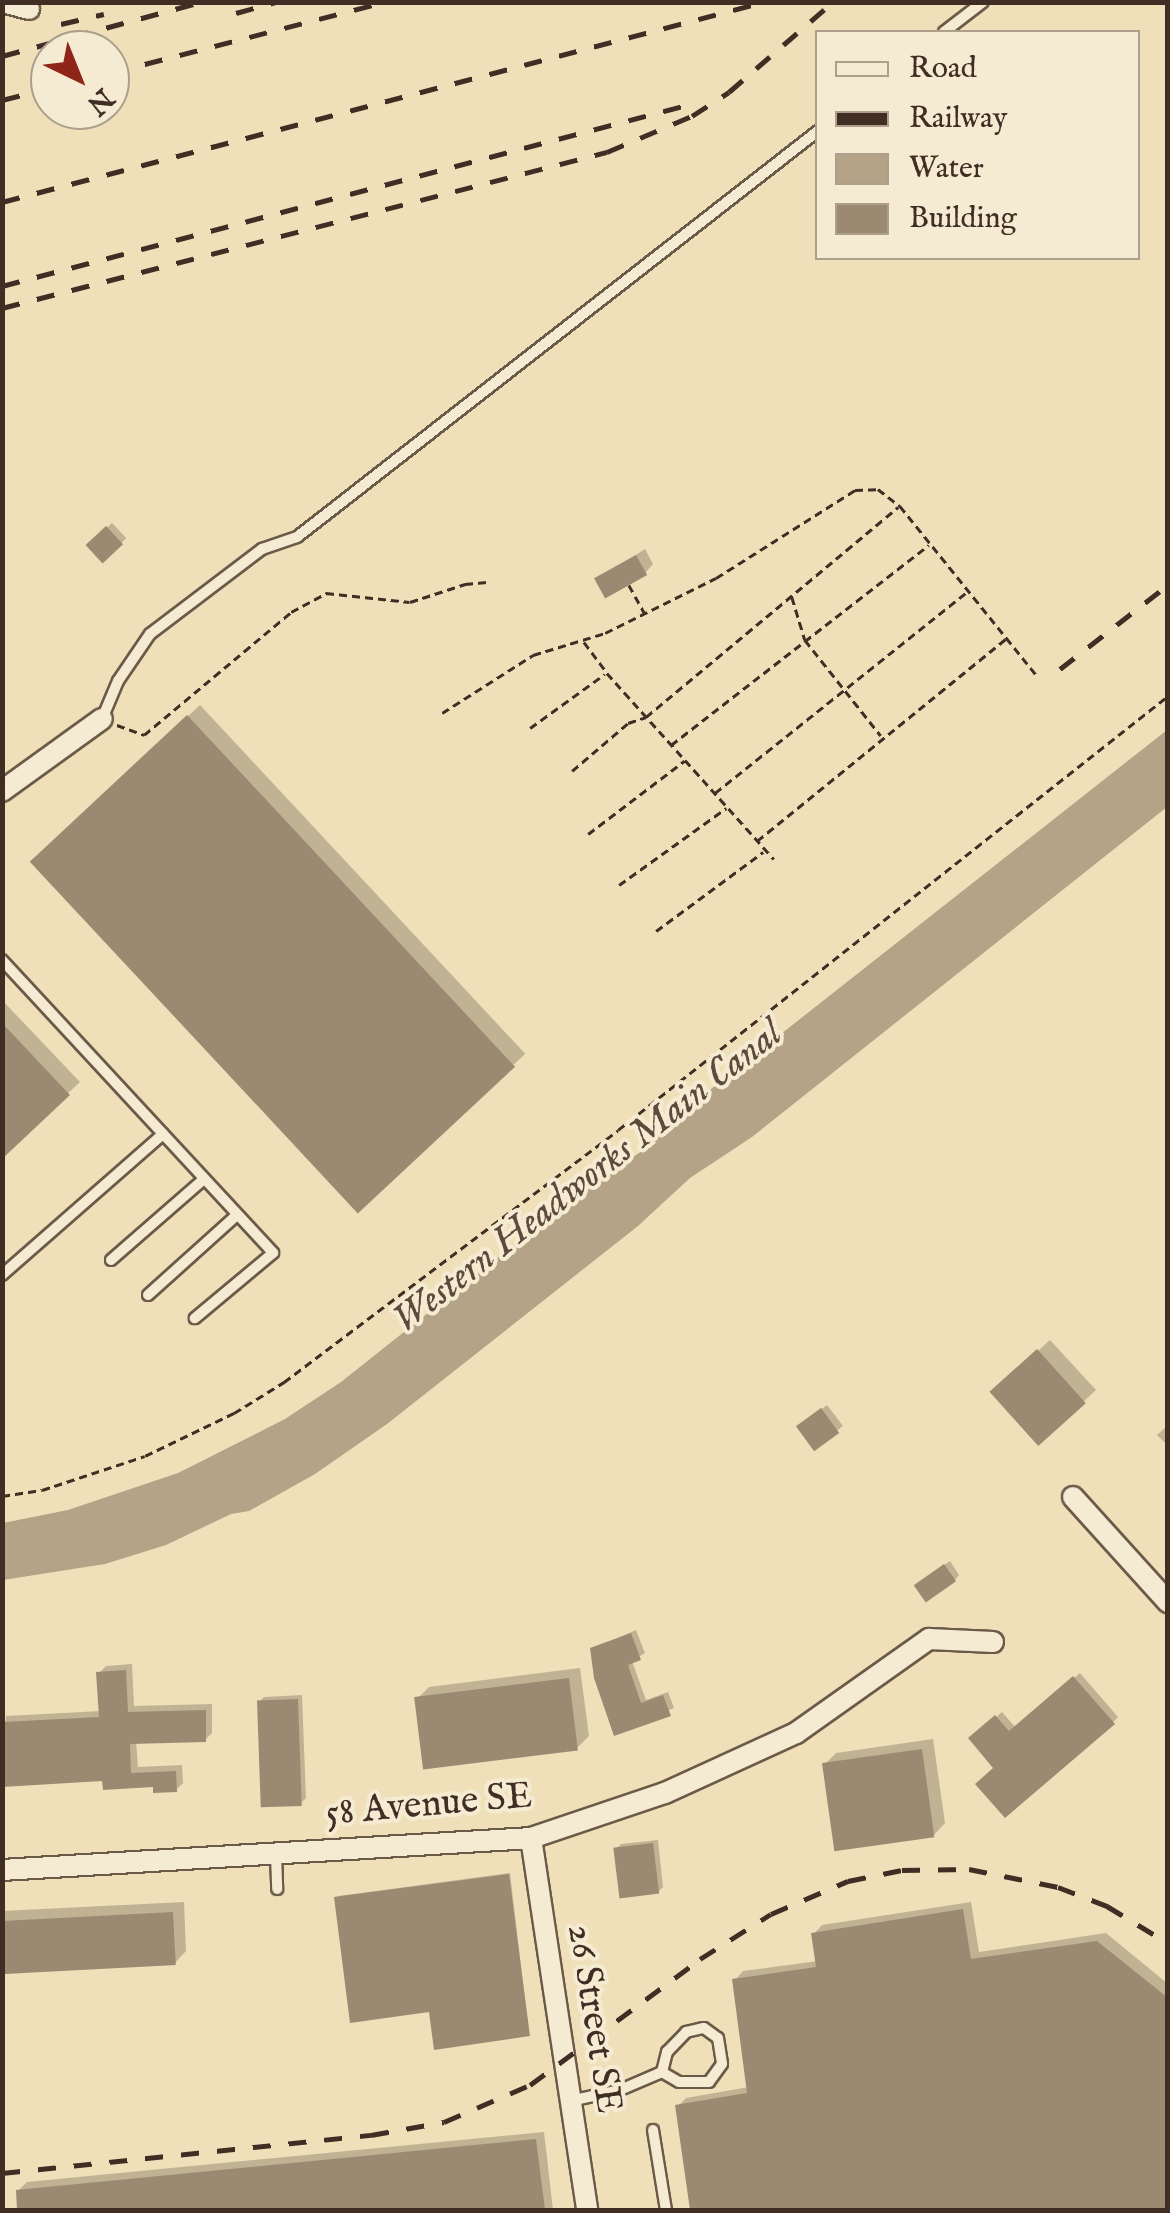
<!DOCTYPE html>
<style>
body{margin:0}
#map{position:relative;width:1170px;height:2213px;overflow:hidden;background:#efe0b9;font-family:"IM FELL English",serif}
div>[style]{position:absolute}
.water>*{inset:0;background:#b4a386}
.shadow>*{inset:0;background:#0003;transform-origin:0 0}
.building>*{inset:0;background:#9b8a71;transform-origin:0 0}
.path>*{height:2.5px;margin-top:-1.25px;transform-origin:0;background:repeating-linear-gradient(90deg,#402d23 0 8px,transparent 0 13px)}
.roads{filter:drop-shadow(2px 0 #6c5a48) drop-shadow(-2px 0 #6c5a48) drop-shadow(0 2px #6c5a48) drop-shadow(0 -2px #6c5a48)}
.service>*{height:10px;margin:-5px;padding:0 5px;transform-origin:5px;border-radius:5px;background:#f5ebd2}
.minor>*{height:20px;margin:-10px;padding:0 10px;transform-origin:10px;border-radius:10px;background:#f5ebd2}
.rail>*{height:5px;margin-top:-2.5px;transform-origin:0;background:repeating-linear-gradient(90deg,#402d23 0 18px,transparent 0 36px)}
span{translate:-50% -50%;white-space:nowrap;text-align:center;line-height:1.15;-webkit-text-stroke:8px #f5ebd2;paint-order:stroke}
.street-label{font-size:38px;color:#402d23}
.water-label{font-size:40px;color:#5d4a3c;font-style:italic}
.frame{position:absolute;inset:0;border:5px solid #402d23;pointer-events:none}
.legend{position:absolute;left:815px;top:30px;width:325px;height:230px;box-sizing:border-box;background:#f5ebd2;border:2px solid #ad9f8c;margin:0;padding:12px 18px;list-style:none;font-size:30px;color:#402d23}
.legend li{display:flex;align-items:center;gap:20px;height:50px}
.legend b{width:50px;border:2px solid #ad9f8c}
.north{position:absolute;left:30px;top:30px;width:100px;height:100px;box-sizing:border-box;background:#f5ebd2;border:2px solid #ad9f8c;border-radius:50%;rotate:137deg;font-size:28px;font-weight:700;line-height:40px;text-align:center;color:#402d23}
.north::after{content:'';display:block;margin:auto;width:35px;height:45px;background:#8f2418;clip-path:polygon(50% 0,100% 100%,50% 72%,0 100%)}
</style>
<div id="map">
<div class="water">
<div style="clip-path:polygon(1167px 730px,1167px 807px,752px 1137px,690px 1178px,638px 1226px,387px 1424px,315px 1474px,249px 1511px,231px 1514px,166px 1545px,105px 1564px,3px 1580px,3px 1523px,68px 1510px,178px 1473px,285px 1419px,341px 1382px,578px 1194px,648px 1147px,687px 1108px)"></div>
</div>
<div class="shadow">
<div style="left:112px;top:523px;width:21px;height:33px;rotate:47deg"></div>
<div style="clip-path:polygon(645px 549px,653px 564px,645px 573px,598px 579px)"></div>
<div style="left:200px;top:705px;width:477px;height:213px;rotate:47deg"></div>
<div style="clip-path:polygon(2px 1000px,80px 1082px,2px 1155px)"></div>
<div style="clip-path:polygon(1050px 1340px,1096px 1390px,1040px 1442px,1005px 1381px)"></div>
<div style="clip-path:polygon(827px 1405px,843px 1426px,815px 1448px,804px 1422px)"></div>
<div style="clip-path:polygon(1168px 1425px,1168px 1446px,1157px 1435px)"></div>
<div style="clip-path:polygon(950px 1561px,959px 1575px,955px 1580px,922px 1581px)"></div>
<div style="clip-path:polygon(636px 1630px,645px 1653px,632px 1661px,646px 1700px,668px 1692px,674px 1708px,616px 1733px,593px 1649px)"></div>
<div style="clip-path:polygon(132px 1664px,134px 1706px,212px 1704px,212px 1733px,205px 1740px,136px 1741px,138px 1767px,182px 1765px,183px 1783px,176px 1790px,105px 1779px,2px 1784px,6px 1716px,101px 1711px,99px 1673px,106px 1666px)"></div>
<div style="clip-path:polygon(580px 1668px,589px 1736px,577px 1748px,417px 1699px,429px 1687px)"></div>
<div style="clip-path:polygon(1080px 1673px,1118px 1717px,1113px 1722px,996px 1767px,971px 1738px,1002px 1712px,1016px 1728px)"></div>
<div style="clip-path:polygon(302px 1695px,306px 1798px,301px 1803px,259px 1702px,264px 1697px)"></div>
<div style="clip-path:polygon(933px 1739px,945px 1823px,934px 1835px,824px 1765px,836px 1753px)"></div>
<div style="clip-path:polygon(658px 1840px,663px 1887px,658px 1892px,616px 1849px,621px 1844px)"></div>
<div style="clip-path:polygon(510px 1873px,529px 2034px,336px 1898px,338px 1896px)"></div>
<div style="clip-path:polygon(184px 1902px,186px 1951px,175px 1963px,2px 1972px,2px 1911px)"></div>
<div style="clip-path:polygon(971px 1902px,979px 1952px,1106px 1933px,1168px 1984px,1168px 2210px,693px 2210px,678px 2106px,686px 2098px,749px 2087px,735px 1980px,743px 1971px,818px 1961px,814px 1934px,822px 1925px)"></div>
<div style="clip-path:polygon(544px 2132px,553px 2210px,20px 2210px,18px 2191px,27px 2182px)"></div>
</div>
<div class="building">
<div style="left:106px;top:526px;width:25px;height:28px;rotate:47deg"></div>
<div style="left:636px;top:555px;width:23px;height:48px;rotate:61deg"></div>
<div style="left:187px;top:715px;width:481px;height:215px;rotate:47deg"></div>
<div style="clip-path:polygon(2px 1023px,70px 1095px,2px 1159px)"></div>
<div style="left:1037px;top:1349px;width:73px;height:64px;rotate:48deg"></div>
<div style="left:821px;top:1408px;width:31px;height:31px;rotate:54deg"></div>
<div style="left:944px;top:1564px;width:21px;height:37px;rotate:55deg"></div>
<div style="clip-path:polygon(631px 1633px,641px 1660px,628px 1665px,641px 1703px,663px 1695px,671px 1716px,614px 1736px,594px 1678px,590px 1648px)"></div>
<div style="clip-path:polygon(126px 1670px,128px 1712px,206px 1710px,206px 1742px,130px 1744px,131px 1773px,176px 1771px,177px 1792px,153px 1793px,153px 1787px,103px 1790px,102px 1781px,2px 1787px,2px 1722px,99px 1717px,96px 1672px)"></div>
<div style="clip-path:polygon(1073px 1676px,1115px 1724px,1005px 1818px,975px 1784px,993px 1768px,968px 1738px,995px 1715px,1009px 1731px)"></div>
<div style="left:569px;top:1678px;width:73px;height:156px;rotate:83deg"></div>
<div style="left:298px;top:1699px;width:107px;height:41px;rotate:88deg"></div>
<div style="left:922px;top:1749px;width:89px;height:101px;rotate:82deg"></div>
<div style="left:653px;top:1843px;width:51px;height:40px;rotate:83deg"></div>
<div style="clip-path:polygon(509px 1874px,530px 2036px,434px 2050px,429px 2012px,350px 2023px,334px 1897px)"></div>
<div style="clip-path:polygon(963px 1909px,971px 1959px,1097px 1941px,1168px 1998px,1168px 2210px,690px 2210px,675px 2105px,747px 2093px,732px 1979px,816px 1967px,811px 1933px)"></div>
<div style="left:173px;top:1912px;width:53px;height:171px;rotate:87deg"></div>
<div style="clip-path:polygon(536px 2139px,545px 2210px,17px 2210px,16px 2190px)"></div>
</div>
<div class="path">
<div style="left:629px;top:585px;width:33px;rotate:61deg"></div>
<div style="left:792px;top:597px;width:45px;rotate:73.2deg"></div>
<div style="left:805px;top:640px;width:122px;rotate:51.6deg"></div>
<div style="left:584px;top:642px;width:39px;rotate:53deg"></div>
<div style="left:607px;top:673px;width:250px;rotate:48.1deg"></div>
<div style="left:442px;top:713px;width:108px;rotate:-32.5deg"></div>
<div style="left:533px;top:655px;width:75px;rotate:-17deg"></div>
<div style="left:605px;top:633px;width:124px;rotate:-26.4deg"></div>
<div style="left:716px;top:578px;width:165px;rotate:-32.3deg"></div>
<div style="left:855px;top:490px;width:23px;rotate:-2deg"></div>
<div style="left:878px;top:489px;width:28px;rotate:38deg"></div>
<div style="left:900px;top:506px;width:220px;rotate:51.1deg"></div>
<div style="left:117px;top:725px;width:29px;rotate:20deg"></div>
<div style="left:144px;top:735px;width:192px;rotate:-39.9deg"></div>
<div style="left:291px;top:612px;width:40px;rotate:-28deg"></div>
<div style="left:326px;top:593px;width:84px;rotate:6.1deg"></div>
<div style="left:410px;top:602px;width:58px;rotate:-18.1deg"></div>
<div style="left:465px;top:584px;width:25px;rotate:-5deg"></div>
<div style="left:530px;top:728px;width:92px;rotate:-35.8deg"></div>
<div style="left:671px;top:745px;width:326px;rotate:-37.8deg"></div>
<div style="left:572px;top:771px;width:74px;rotate:-40.6deg"></div>
<div style="left:628px;top:723px;width:19px;rotate:-18deg"></div>
<div style="left:646px;top:717px;width:328px;rotate:-39.8deg"></div>
<div style="left:715px;top:793px;width:322px;rotate:-38.6deg"></div>
<div style="left:588px;top:834px;width:121px;rotate:-37.2deg"></div>
<div style="left:757px;top:841px;width:321px;rotate:-39.1deg"></div>
<div style="left:619px;top:885px;width:132px;rotate:-35.7deg"></div>
<div style="left:656px;top:931px;width:133px;rotate:-36.4deg"></div>
<div style="left:2px;top:1496px;width:40px;rotate:-8.5deg"></div>
<div style="left:42px;top:1490px;width:108px;rotate:-18.3deg"></div>
<div style="left:145px;top:1456px;width:99px;rotate:-25.8deg"></div>
<div style="left:234px;top:1413px;width:59px;rotate:-31.8deg"></div>
<div style="left:284px;top:1382px;width:418px;rotate:-37deg"></div>
<div style="left:618px;top:1130px;width:701px;rotate:-38.28deg"></div>
</div>
<div class="roads">
<div class="service">
<div style="left:944px;top:32px;width:49px;rotate:-37.6deg"></div>
<div style="left:102px;top:719px;width:41px;rotate:-67.2deg"></div>
<div style="left:118px;top:681px;width:57px;rotate:-55.8deg"></div>
<div style="left:150px;top:634px;width:141px;rotate:-37.2deg"></div>
<div style="left:262px;top:549px;width:37px;rotate:-19deg"></div>
<div style="left:297px;top:537px;width:661px;rotate:-37.93deg"></div>
<div style="left:2px;top:960px;width:399px;rotate:47.2deg"></div>
<div style="left:273px;top:1253px;width:102px;rotate:140.2deg"></div>
<div style="left:111px;top:1260px;width:123px;rotate:-41.1deg"></div>
<div style="left:2px;top:1275px;width:214px;rotate:-41.2deg"></div>
<div style="left:148px;top:1295px;width:120px;rotate:-42deg"></div>
<div style="left:276px;top:1854px;width:35px;rotate:88deg"></div>
<div style="left:570px;top:2101px;width:51px;rotate:-12.4deg"></div>
<div style="left:620px;top:2090px;width:46px;rotate:-23.2deg"></div>
<div style="left:662px;top:2072px;width:21px;rotate:-76deg"></div>
<div style="left:667px;top:2052px;width:28px;rotate:-46deg"></div>
<div style="left:686px;top:2032px;width:18px;rotate:-13deg"></div>
<div style="left:704px;top:2028px;width:17px;rotate:36deg"></div>
<div style="left:718px;top:2038px;width:26px;rotate:81deg"></div>
<div style="left:722px;top:2064px;width:22px;rotate:126deg"></div>
<div style="left:709px;top:2082px;width:30px;rotate:180deg"></div>
<div style="left:679px;top:2082px;width:20px;rotate:-150deg"></div>
<div style="left:653px;top:2130px;width:81px;rotate:80.8deg"></div>
</div>
<div class="minor">
<div style="left:3px;top:2px;width:27px;rotate:15deg"></div>
<div style="left:2px;top:791px;width:123px;rotate:-35.8deg"></div>
<div style="left:1073px;top:1497px;width:142px;rotate:47.9deg"></div>
<div style="left:531px;top:1838px;width:376px;rotate:81.4deg"></div>
<div style="left:2px;top:1870px;width:530px;rotate:-3.46deg"></div>
<div style="left:531px;top:1838px;width:141px;rotate:-18.6deg"></div>
<div style="left:665px;top:1793px;width:144px;rotate:-24.6deg"></div>
<div style="left:796px;top:1733px;width:163px;rotate:-35.3deg"></div>
<div style="left:929px;top:1639px;width:64px;rotate:2.7deg"></div>
</div>
</div>
<div class="rail">
<div style="left:236px;top:13px;width:41px;rotate:-15.4deg"></div>
<div style="left:61px;top:24px;width:44px;rotate:-13.1deg"></div>
<div style="left:2px;top:56px;width:206px;rotate:-15.2deg"></div>
<div style="left:110px;top:73px;width:284px;rotate:-14.5deg"></div>
<div style="left:2px;top:100px;width:49px;rotate:-14deg"></div>
<div style="left:2px;top:202px;width:788px;rotate:-14.71deg"></div>
<div style="left:2px;top:286px;width:704px;rotate:-14.81deg"></div>
<div style="left:2px;top:308px;width:625px;rotate:-14.46deg"></div>
<div style="left:607px;top:152px;width:92px;rotate:-23deg"></div>
<div style="left:692px;top:116px;width:44px;rotate:-33deg"></div>
<div style="left:729px;top:92px;width:138px;rotate:-40.9deg"></div>
<div style="left:1060px;top:669px;width:137px;rotate:-37.9deg"></div>
<div style="left:2px;top:2173px;width:371px;rotate:-5.9deg"></div>
<div style="left:371px;top:2135px;width:74px;rotate:-10.1deg"></div>
<div style="left:444px;top:2122px;width:94px;rotate:-23.3deg"></div>
<div style="left:530px;top:2085px;width:212px;rotate:-36.5deg"></div>
<div style="left:700px;top:1959px;width:84px;rotate:-32.4deg"></div>
<div style="left:771px;top:1914px;width:84px;rotate:-23.2deg"></div>
<div style="left:848px;top:1881px;width:55px;rotate:-11.5deg"></div>
<div style="left:902px;top:1870px;width:67px;rotate:-0.9deg"></div>
<div style="left:969px;top:1869px;width:91px;rotate:11.4deg"></div>
<div style="left:1058px;top:1887px;width:53px;rotate:21.2deg"></div>
<div style="left:1107px;top:1906px;width:71px;rotate:31.2deg"></div>
</div>
<div class="street-label">
<span style="left:429px;top:1806px;rotate:-5deg">58 Avenue SE</span>
<span style="left:593px;top:2019px;rotate:81deg">26 Street SE</span>
</div>
<div class="water-label">
<span style="left:588px;top:1178px;rotate:-38deg">Western Headworks Main Canal</span>
</div>
<div class="frame"></div>
<ul class="legend">
<li><b style="height:12px;background:#f5ebd2"></b>Road</li>
<li><b style="height:12px;background:#402d23"></b>Railway</li>
<li><b style="height:28px;background:#b4a386"></b>Water</li>
<li><b style="height:28px;background:#9b8a71"></b>Building</li>
</ul>
<div class="north">N</div>
</div>
